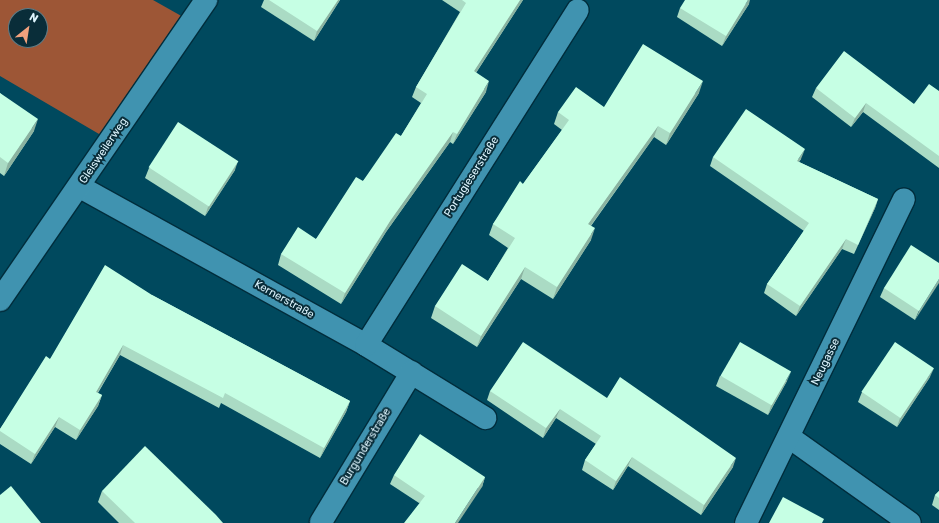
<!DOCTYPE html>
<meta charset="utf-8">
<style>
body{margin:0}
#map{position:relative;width:939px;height:523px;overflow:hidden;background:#00495e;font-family:Rubik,sans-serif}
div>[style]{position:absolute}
.green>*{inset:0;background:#9d5636}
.roads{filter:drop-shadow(1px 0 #002d3c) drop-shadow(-1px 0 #002d3c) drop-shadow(0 1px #002d3c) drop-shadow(0 -1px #002d3c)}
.minor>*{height:22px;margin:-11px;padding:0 11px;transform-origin:11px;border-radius:11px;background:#4093b0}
.wall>*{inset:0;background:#aadbc4}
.shaded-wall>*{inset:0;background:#8bb2a0}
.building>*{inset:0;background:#c6ffe4;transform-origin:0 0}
span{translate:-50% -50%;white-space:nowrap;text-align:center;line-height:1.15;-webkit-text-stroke:4px #092d39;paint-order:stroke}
.street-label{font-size:11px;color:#def5fe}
.north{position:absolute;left:8px;top:8px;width:40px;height:40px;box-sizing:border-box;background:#092d39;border:1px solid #5e7d88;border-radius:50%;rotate:30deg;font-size:11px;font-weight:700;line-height:16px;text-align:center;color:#def5fe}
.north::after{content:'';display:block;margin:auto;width:14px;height:18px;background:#f1a17d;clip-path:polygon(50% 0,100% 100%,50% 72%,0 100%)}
</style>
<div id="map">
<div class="green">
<div style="clip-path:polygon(evenodd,0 0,153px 0,192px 22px,111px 141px,0 76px,0 0,16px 16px,40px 16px,40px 40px,16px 40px,16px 16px)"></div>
</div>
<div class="roads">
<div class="minor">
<div style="left:80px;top:187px;width:327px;rotate:28.9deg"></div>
<div style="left:366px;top:345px;width:140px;rotate:31.5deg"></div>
<div style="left:0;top:300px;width:364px;rotate:-55.5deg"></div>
<div style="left:366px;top:345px;width:396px;rotate:-57.7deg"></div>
<div style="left:789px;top:437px;width:148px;rotate:35.4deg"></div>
<div style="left:321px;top:522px;width:175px;rotate:-58.8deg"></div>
<div style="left:746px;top:523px;width:360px;rotate:-64deg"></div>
</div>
</div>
<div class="wall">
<div style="clip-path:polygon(264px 0,340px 0,314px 41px,261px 7px)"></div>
<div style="clip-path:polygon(442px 0,523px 0,476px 73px,486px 92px,453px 144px,450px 142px,386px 232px,341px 304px,278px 265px,281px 254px,316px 239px,363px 181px,401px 136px,421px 103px,412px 97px,416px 87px,460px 12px)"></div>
<div style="clip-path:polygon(749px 4px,722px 46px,677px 17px,680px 8px)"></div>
<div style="clip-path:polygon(816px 88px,914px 104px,939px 91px,939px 168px,863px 112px,851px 127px,812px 97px)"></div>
<div style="clip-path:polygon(0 93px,34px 131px,4px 176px,0 173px)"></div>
<div style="clip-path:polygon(699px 93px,666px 145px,654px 137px,591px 226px,591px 240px,553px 299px,521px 279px,477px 347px,431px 318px,435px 306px,488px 281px,508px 248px,489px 235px,493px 224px,523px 184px,562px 130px,554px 124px,558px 112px,604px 107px)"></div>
<div style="clip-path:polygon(713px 157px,801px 159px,799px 162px,878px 199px,875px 208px,854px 254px,842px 249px,796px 316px,764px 293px,767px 284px,804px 231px,710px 166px)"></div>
<div style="clip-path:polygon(149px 168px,235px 170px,205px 216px,145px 178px)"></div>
<div style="clip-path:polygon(939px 263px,915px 320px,880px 297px,884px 288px)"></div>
<div style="clip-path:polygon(152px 295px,350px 401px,346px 412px,320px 458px,221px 403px,219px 408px,120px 355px,98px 393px,102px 395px,98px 406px,76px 440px,55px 427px,31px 464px,0 444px,0 429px,50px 359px)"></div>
<div style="clip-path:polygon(720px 376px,787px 381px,768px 415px,716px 386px)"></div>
<div style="clip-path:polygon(930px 377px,897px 427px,858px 402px,862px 392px)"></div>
<div style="clip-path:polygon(490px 391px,607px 398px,733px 467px,701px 515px,628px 466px,613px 490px,582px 470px,585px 460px,596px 444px,556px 418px,543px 438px,487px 400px)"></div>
<div style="clip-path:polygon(394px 475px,485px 477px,482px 487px,419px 503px,390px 484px)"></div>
<div style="clip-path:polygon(102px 491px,223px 523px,119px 523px,98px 502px)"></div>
<div style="clip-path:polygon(939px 491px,939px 510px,932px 505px,935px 495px)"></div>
</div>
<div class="shaded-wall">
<div style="clip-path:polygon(338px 0,340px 0,314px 41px,317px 31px)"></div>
<div style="clip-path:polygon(520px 0,523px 0,470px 82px,474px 71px)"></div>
<div style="clip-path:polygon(748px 0,750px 0,749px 4px,722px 46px,726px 36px)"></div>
<div style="clip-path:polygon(489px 81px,486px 92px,453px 144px,457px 134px)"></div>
<div style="clip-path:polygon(703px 81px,699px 93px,666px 145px,670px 133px)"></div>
<div style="clip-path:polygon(866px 103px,863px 112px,851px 127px,855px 118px)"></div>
<div style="clip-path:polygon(38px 119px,34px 131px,4px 176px,8px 163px)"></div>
<div style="clip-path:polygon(658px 126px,654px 137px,584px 235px,588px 224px)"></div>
<div style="clip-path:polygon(453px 132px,450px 142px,386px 232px,341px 304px,345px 293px,390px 221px)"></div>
<div style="clip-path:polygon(805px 149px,801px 159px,793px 170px,797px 161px)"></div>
<div style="clip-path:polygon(238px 161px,235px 170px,205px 216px,208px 207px)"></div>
<div style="clip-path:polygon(878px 199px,875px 208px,854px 254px,858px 245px)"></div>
<div style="clip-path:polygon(595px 228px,591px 240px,553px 299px,557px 287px)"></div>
<div style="clip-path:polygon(846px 239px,842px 249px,796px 316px,800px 306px)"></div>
<div style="clip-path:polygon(525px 267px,521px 279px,477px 347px,481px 336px)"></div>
<div style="clip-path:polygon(939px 279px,939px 283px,915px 320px,919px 311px)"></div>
<div style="clip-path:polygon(123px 345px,120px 355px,92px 402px,96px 392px)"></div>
<div style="clip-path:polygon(934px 368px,930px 377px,897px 427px,900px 418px)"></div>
<div style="clip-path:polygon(791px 372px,787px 381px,768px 415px,771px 406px)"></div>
<div style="clip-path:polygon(102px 395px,98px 406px,76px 440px,80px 430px)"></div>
<div style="clip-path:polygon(350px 401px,346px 412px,320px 458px,324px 448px)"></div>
<div style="clip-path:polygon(560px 409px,556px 418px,543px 438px,546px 428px)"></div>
<div style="clip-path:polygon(59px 417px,55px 427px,31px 464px,35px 454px)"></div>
<div style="clip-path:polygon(632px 457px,628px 466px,613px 490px,616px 481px)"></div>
<div style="clip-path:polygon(736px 458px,733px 467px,701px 515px,704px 505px)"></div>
<div style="clip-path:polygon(485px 477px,482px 487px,458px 523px,455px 523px)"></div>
</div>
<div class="building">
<div style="clip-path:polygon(269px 0,338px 0,317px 31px)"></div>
<div style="clip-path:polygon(462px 0,520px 0,474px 71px,489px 81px,457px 134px,453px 132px,390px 221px,345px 293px,281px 254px,298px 227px,316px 239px,356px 177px,363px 181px,396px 133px,401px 136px,427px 94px,416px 87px,466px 3px)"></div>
<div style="clip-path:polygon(685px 0,748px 0,726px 36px,680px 8px)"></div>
<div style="clip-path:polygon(643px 44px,703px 81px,670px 133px,658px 126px,588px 224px,595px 228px,557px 287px,525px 267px,481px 336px,435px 306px,462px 264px,488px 281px,515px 238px,493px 224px,520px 181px,523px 184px,569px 120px,558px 112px,576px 87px,604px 107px)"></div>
<div style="clip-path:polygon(844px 51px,914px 104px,929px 84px,939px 91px,939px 156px,866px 103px,855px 118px,816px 88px)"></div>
<div style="clip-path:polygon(0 93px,38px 119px,8px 163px,0 157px)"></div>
<div style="clip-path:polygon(746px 109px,805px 149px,797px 161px,878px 199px,858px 245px,846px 239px,800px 306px,767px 284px,809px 223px,713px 157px)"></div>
<div style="left:178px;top:122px;width:72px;height:54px;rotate:33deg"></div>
<div style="clip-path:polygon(911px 245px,939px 263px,939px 279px,919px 311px,884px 288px)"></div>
<div style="clip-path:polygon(105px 265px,152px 295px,350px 401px,324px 448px,225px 393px,223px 398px,123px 345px,96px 392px,102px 395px,80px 430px,59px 417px,35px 454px,0 431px,0 429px,46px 356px,50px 359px)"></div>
<div style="clip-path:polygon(523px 342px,607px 398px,620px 377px,736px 458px,704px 505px,632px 457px,616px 481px,585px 460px,601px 436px,560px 409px,546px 428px,490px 391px)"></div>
<div style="left:740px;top:342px;width:59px;height:39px;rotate:30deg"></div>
<div style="left:895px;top:342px;width:47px;height:60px;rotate:34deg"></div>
<div style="clip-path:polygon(420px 434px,485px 477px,455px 523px,404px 523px,425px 496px,394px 475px)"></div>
<div style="clip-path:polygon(145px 446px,216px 515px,223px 523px,135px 523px,102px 491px)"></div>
<div style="clip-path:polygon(11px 486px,41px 523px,0 523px,0 495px)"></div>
<div style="clip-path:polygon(939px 491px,939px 498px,935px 495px)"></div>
<div style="clip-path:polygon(783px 497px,824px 519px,822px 523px,769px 523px)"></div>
</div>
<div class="street-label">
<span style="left:104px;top:151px;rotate:-56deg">Gleisweilerweg</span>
<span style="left:472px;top:177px;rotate:-58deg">Portugieserstraße</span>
<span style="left:284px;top:300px;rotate:29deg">Kernerstraße</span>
<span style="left:826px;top:362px;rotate:-64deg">Neugasse</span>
<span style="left:366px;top:447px;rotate:-59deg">Burgunderstraße</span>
</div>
<div class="north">N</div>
</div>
